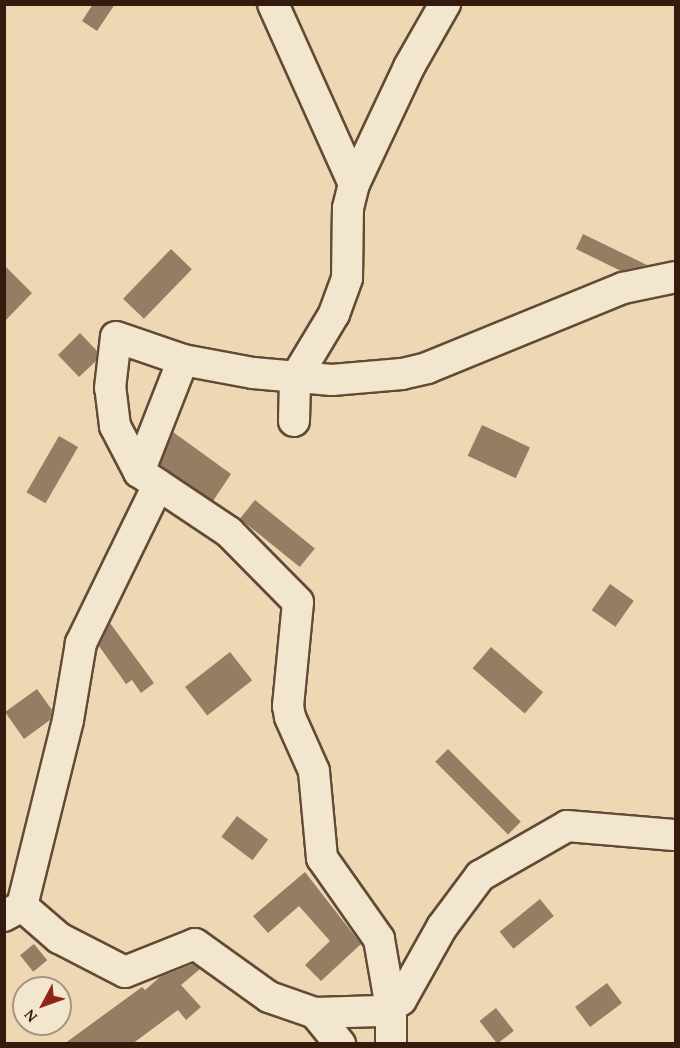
<!DOCTYPE html>
<style>
body{margin:0}
#map{position:relative;width:680px;height:1048px;overflow:hidden;background:#edd8b3;font-family:"Gentium Book Plus",serif}
div>[style]{position:absolute}
.building>*{inset:0;background:#947d63;transform-origin:0 0}
.roads{filter:drop-shadow(2px 0 #624a36) drop-shadow(-2px 0 #624a36) drop-shadow(0 2px #624a36) drop-shadow(0 -2px #624a36)}
.minor>*{height:30px;margin:-15px;padding:0 15px;transform-origin:15px;border-radius:15px;background:#f3e6ce}
span{translate:-50% -50%;white-space:nowrap;text-align:center;line-height:1.15;-webkit-text-stroke:5px #f3e6ce;paint-order:stroke}
.frame{position:absolute;inset:0;border:6px solid #341b0d;pointer-events:none}
.north{position:absolute;left:12px;top:976px;width:60px;height:60px;box-sizing:border-box;background:#f3e6ce;border:2px solid #a79581;border-radius:50%;rotate:229deg;font-size:16px;font-weight:700;line-height:24px;text-align:center;color:#341b0d}
.north::after{content:'';display:block;margin:auto;width:21px;height:27px;background:#8f2418;clip-path:polygon(50% 0,100% 100%,50% 72%,0 100%)}
</style>
<div id="map">
<div class="building">
<div style="clip-path:polygon(93px 4px,115px 4px,97px 31px,82px 21px)"></div>
<div style="clip-path:polygon(583px 234px,647px 265px,621px 271px,576px 249px)"></div>
<div style="left:171px;top:249px;width:29px;height:69px;rotate:44deg"></div>
<div style="clip-path:polygon(4px 265px,32px 293px,4px 322px)"></div>
<div style="clip-path:polygon(80px 333px,97px 351px,96px 361px,79px 377px,58px 355px)"></div>
<div style="left:482px;top:425px;width:53px;height:34px;rotate:25deg"></div>
<div style="clip-path:polygon(173px 432px,231px 474px,213px 501px,160px 465px)"></div>
<div style="left:59px;top:436px;width:22px;height:65px;rotate:30deg"></div>
<div style="left:255px;top:500px;width:77px;height:24px;rotate:39deg"></div>
<div style="left:610px;top:584px;width:29px;height:32px;rotate:35deg"></div>
<div style="clip-path:polygon(110px 623px,154px 683px,141px 693px,132px 680px,126px 684px,99px 646px)"></div>
<div style="left:491px;top:647px;width:69px;height:28px;rotate:41deg"></div>
<div style="left:230px;top:652px;width:36px;height:57px;rotate:52deg"></div>
<div style="clip-path:polygon(37px 689px,52px 710px,50px 720px,24px 739px,5px 712px)"></div>
<div style="left:448px;top:749px;width:103px;height:18px;rotate:45deg"></div>
<div style="left:237px;top:816px;width:39px;height:26px;rotate:37deg"></div>
<div style="clip-path:polygon(305px 872px,361px 944px,321px 981px,305px 965px,330px 941px,299px 906px,268px 933px,253px 916px)"></div>
<div style="left:540px;top:899px;width:22px;height:52px;rotate:51deg"></div>
<div style="left:34px;top:944px;width:21px;height:18px;rotate:51deg"></div>
<div style="clip-path:polygon(193px 964px,200px 969px,181px 985px,201px 1007px,186px 1020px,178px 1010px,132px 1044px,64px 1044px,142px 987px,145px 990px,160px 977px)"></div>
<div style="left:607px;top:983px;width:25px;height:40px;rotate:53deg"></div>
<div style="left:496px;top:1008px;width:29px;height:21px;rotate:52deg"></div>
</div>
<div class="roads">
<div class="minor">
<div style="left:273px;top:4px;width:197px;rotate:65.8deg"></div>
<div style="left:294px;top:421px;width:42px;rotate:-88.6deg"></div>
<div style="left:295px;top:379px;width:76px;rotate:-59deg"></div>
<div style="left:334px;top:314px;width:38px;rotate:-70deg"></div>
<div style="left:347px;top:278px;width:70px;rotate:-89.2deg"></div>
<div style="left:348px;top:208px;width:25px;rotate:-76deg"></div>
<div style="left:354px;top:184px;width:129px;rotate:-64.8deg"></div>
<div style="left:409px;top:67px;width:73px;rotate:-60.3deg"></div>
<div style="left:139px;top:472px;width:120px;rotate:-68.6deg"></div>
<div style="left:22px;top:906px;width:49px;rotate:40.9deg"></div>
<div style="left:59px;top:938px;width:74px;rotate:27.3deg"></div>
<div style="left:125px;top:972px;width:75px;rotate:-21.8deg"></div>
<div style="left:195px;top:944px;width:91px;rotate:35.6deg"></div>
<div style="left:269px;top:997px;width:49px;rotate:19.2deg"></div>
<div style="left:315px;top:1013px;width:65px;rotate:-1.8deg"></div>
<div style="left:380px;top:1011px;width:24px;rotate:-28deg"></div>
<div style="left:401px;top:1000px;width:84px;rotate:-60.7deg"></div>
<div style="left:442px;top:927px;width:64px;rotate:-53.3deg"></div>
<div style="left:480px;top:876px;width:100px;rotate:-29.9deg"></div>
<div style="left:567px;top:826px;width:107px;rotate:4.8deg"></div>
<div style="left:4px;top:916px;width:21px;rotate:-29deg"></div>
<div style="left:22px;top:906px;width:192px;rotate:-76.1deg"></div>
<div style="left:68px;top:720px;width:78px;rotate:-80.4deg"></div>
<div style="left:81px;top:643px;width:176px;rotate:-64deg"></div>
<div style="left:315px;top:1013px;width:40px;rotate:51deg"></div>
<div style="left:391px;top:1044px;width:36px;rotate:-90deg"></div>
<div style="left:391px;top:1008px;width:70px;rotate:-99.9deg"></div>
<div style="left:379px;top:939px;width:99px;rotate:-125.1deg"></div>
<div style="left:322px;top:858px;width:87px;rotate:-95.3deg"></div>
<div style="left:314px;top:771px;width:59px;rotate:-114deg"></div>
<div style="left:290px;top:717px;width:11px;rotate:-100deg"></div>
<div style="left:288px;top:706px;width:104px;rotate:-84.5deg"></div>
<div style="left:298px;top:602px;width:98px;rotate:-134.6deg"></div>
<div style="left:229px;top:532px;width:108px;rotate:-146.3deg"></div>
<div style="left:139px;top:472px;width:52px;rotate:-117.6deg"></div>
<div style="left:115px;top:426px;width:38px;rotate:-97deg"></div>
<div style="left:110px;top:388px;width:51px;rotate:-83.3deg"></div>
<div style="left:116px;top:337px;width:71px;rotate:18.9deg"></div>
<div style="left:183px;top:360px;width:71px;rotate:10.5deg"></div>
<div style="left:253px;top:373px;width:79px;rotate:5.1deg"></div>
<div style="left:332px;top:380px;width:70px;rotate:-4.9deg"></div>
<div style="left:402px;top:374px;width:26px;rotate:-13deg"></div>
<div style="left:427px;top:368px;width:212px;rotate:-22.2deg"></div>
<div style="left:623px;top:288px;width:54px;rotate:-11.7deg"></div>
</div>
</div>
<div class="frame"></div>
<div class="north">N</div>
</div>
